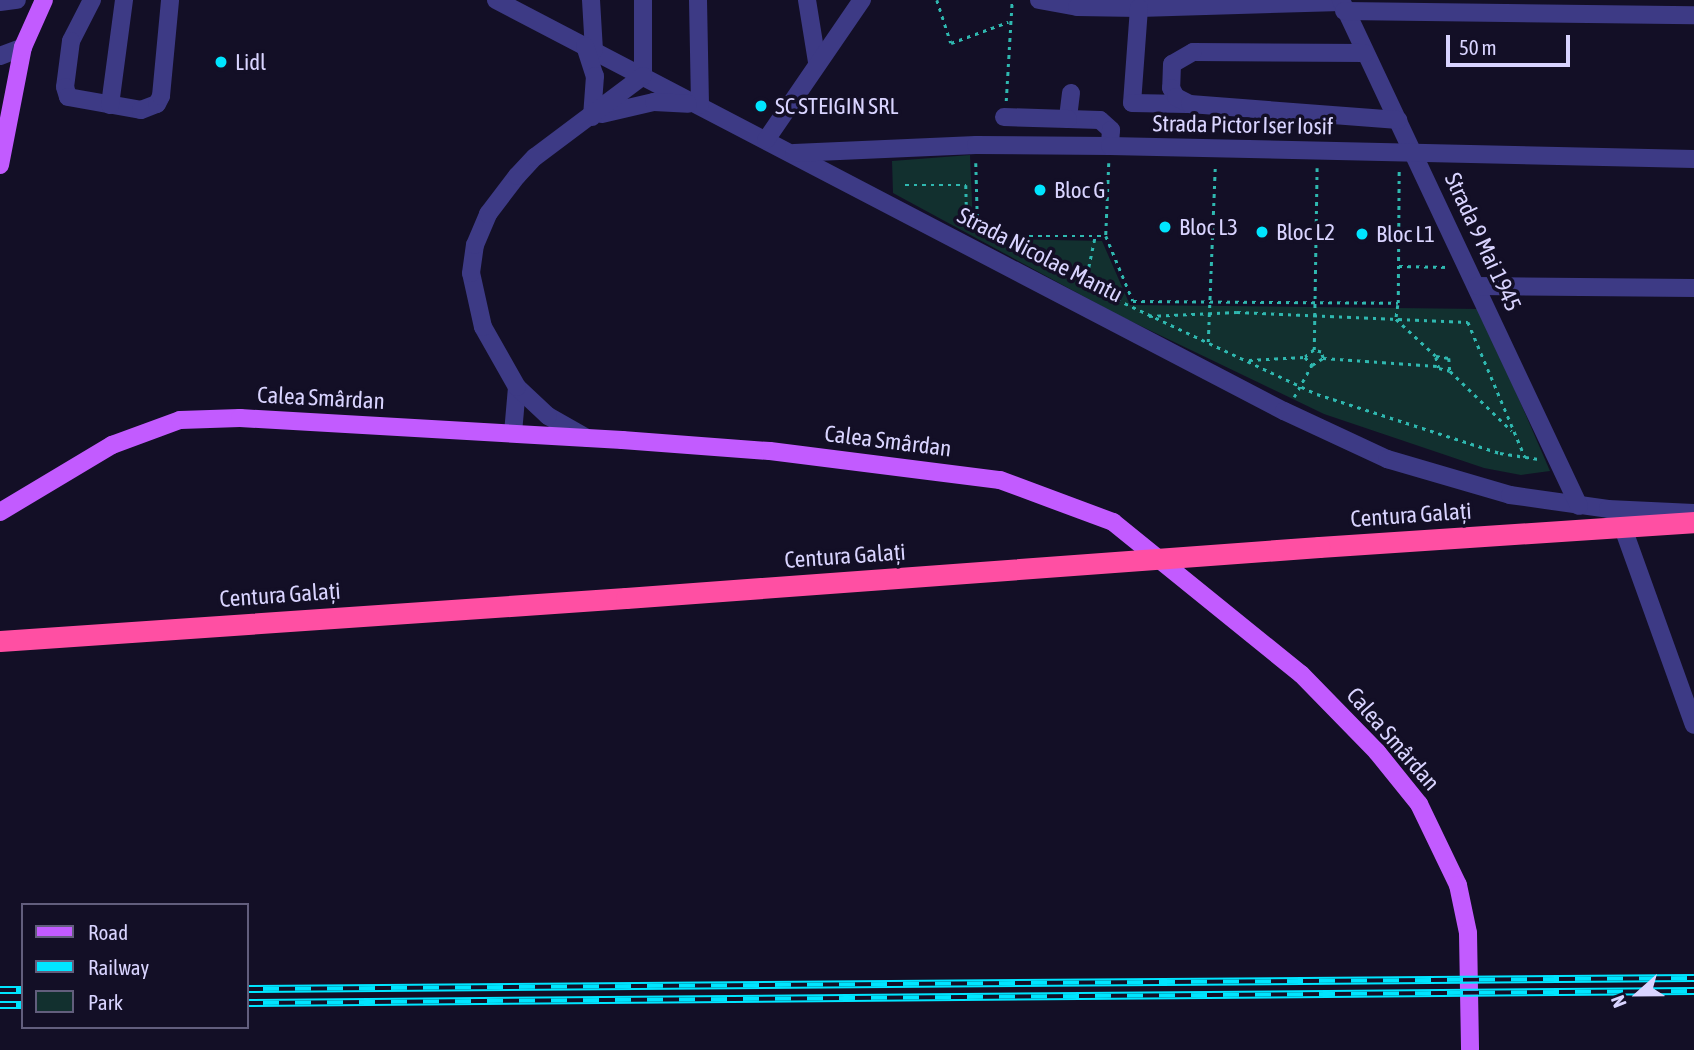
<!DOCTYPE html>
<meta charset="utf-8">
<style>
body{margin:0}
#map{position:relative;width:1694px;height:1050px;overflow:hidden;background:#130f26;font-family:"Asap Condensed",sans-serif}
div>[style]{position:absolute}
.green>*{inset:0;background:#12302f}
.path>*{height:2.5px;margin-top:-1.25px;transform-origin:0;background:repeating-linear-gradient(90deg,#2fb8b0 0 3.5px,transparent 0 8.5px)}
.minor>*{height:18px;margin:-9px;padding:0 9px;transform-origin:9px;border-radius:9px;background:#3d3a85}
.major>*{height:18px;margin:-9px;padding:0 9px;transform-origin:9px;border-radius:9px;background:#c25bff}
.highway>*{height:21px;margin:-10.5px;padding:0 10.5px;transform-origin:10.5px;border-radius:10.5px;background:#ff4fa3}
.rail>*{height:8px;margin-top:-4px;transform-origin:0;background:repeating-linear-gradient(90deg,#130f26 0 16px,#00e5ff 0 32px);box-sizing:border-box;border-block:2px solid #00e5ff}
.highway-bridge>*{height:21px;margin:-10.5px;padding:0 10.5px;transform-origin:10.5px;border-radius:10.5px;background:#ff4fa3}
.dots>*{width:19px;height:19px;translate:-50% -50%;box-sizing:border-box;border:4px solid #130f26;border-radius:50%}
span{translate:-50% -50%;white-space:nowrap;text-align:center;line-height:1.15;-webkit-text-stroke:7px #130f26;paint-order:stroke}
.poi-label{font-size:23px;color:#d9d4ff}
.left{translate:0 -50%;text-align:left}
.street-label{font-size:23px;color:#d9d4ff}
.legend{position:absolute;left:21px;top:903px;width:228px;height:126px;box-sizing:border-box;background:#130f26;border:2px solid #625e7d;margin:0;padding:9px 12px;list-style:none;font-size:21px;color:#d9d4ff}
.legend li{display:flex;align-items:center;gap:14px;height:35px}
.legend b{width:35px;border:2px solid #625e7d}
.north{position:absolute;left:1603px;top:959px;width:70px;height:70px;-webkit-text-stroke:5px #130f26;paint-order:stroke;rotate:249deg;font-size:19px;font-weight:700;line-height:28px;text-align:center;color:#d9d4ff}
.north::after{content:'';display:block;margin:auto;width:24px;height:32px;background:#d9d4ff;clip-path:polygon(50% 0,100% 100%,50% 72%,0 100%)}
.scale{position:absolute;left:1446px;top:35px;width:124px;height:32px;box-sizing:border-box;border:4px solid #d9d4ff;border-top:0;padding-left:9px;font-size:21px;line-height:24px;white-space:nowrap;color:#d9d4ff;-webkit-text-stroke:5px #130f26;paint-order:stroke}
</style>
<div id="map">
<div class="green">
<div style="clip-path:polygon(970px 155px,973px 226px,998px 239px,1102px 241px,1130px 305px,1480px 309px,1550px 471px,1521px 475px,1484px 468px,1324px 414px,1120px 316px,893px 193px,892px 161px)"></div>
</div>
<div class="path">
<div style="left:937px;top:0;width:45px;rotate:72deg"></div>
<div style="left:951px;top:43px;width:61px;rotate:-20.2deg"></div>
<div style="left:1006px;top:101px;width:101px;rotate:-86.6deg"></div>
<div style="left:976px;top:163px;width:70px;rotate:88.4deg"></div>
<div style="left:1109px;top:163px;width:73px;rotate:92.4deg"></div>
<div style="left:1106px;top:236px;width:70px;rotate:67.4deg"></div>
<div style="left:1133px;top:301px;width:265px;rotate:0.4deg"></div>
<div style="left:1398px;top:303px;width:135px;rotate:-89.6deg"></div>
<div style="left:905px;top:185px;width:61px"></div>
<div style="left:966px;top:185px;width:42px;rotate:88.6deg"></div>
<div style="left:987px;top:236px;width:119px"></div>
<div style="left:1399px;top:266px;width:49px;rotate:1.2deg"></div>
<div style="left:1048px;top:267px;width:297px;rotate:25.3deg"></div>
<div style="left:1317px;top:394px;width:192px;rotate:17.9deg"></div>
<div style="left:1500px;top:453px;width:39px;rotate:9deg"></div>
<div style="left:1085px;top:284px;width:49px;rotate:-78.2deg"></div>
<div style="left:1398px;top:305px;width:14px;rotate:98deg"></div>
<div style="left:1396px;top:319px;width:54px;rotate:42.8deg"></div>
<div style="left:1436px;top:356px;width:13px;rotate:9deg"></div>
<div style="left:1449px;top:358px;width:13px;rotate:86deg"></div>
<div style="left:1450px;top:371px;width:86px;rotate:44.1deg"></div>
<div style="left:1149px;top:316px;width:88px;rotate:-2.6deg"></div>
<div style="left:1237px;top:312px;width:231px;rotate:2.5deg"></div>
<div style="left:1468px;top:322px;width:147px;rotate:67.1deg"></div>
<div style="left:1208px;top:342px;width:177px;rotate:-87.7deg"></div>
<div style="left:1314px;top:350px;width:182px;rotate:-89.1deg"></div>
<div style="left:1436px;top:357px;width:11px;rotate:75deg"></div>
<div style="left:1439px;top:368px;width:11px;rotate:15deg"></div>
<div style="left:1323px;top:358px;width:6px;rotate:-108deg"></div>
<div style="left:1321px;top:352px;width:7px;rotate:-164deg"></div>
<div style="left:1314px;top:350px;width:11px;rotate:142deg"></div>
<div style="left:1305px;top:357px;width:11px;rotate:49deg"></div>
<div style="left:1312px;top:365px;width:13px;rotate:-32deg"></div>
<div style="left:1323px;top:358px;width:114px;rotate:4deg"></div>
<div style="left:1249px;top:360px;width:56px;rotate:-3.1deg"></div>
<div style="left:1294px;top:397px;width:37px;rotate:-61deg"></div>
</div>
<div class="minor">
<div style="left:92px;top:0;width:46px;rotate:117.1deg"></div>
<div style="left:71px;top:41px;width:46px;rotate:97.4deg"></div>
<div style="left:65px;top:87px;width:10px;rotate:73deg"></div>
<div style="left:68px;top:97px;width:74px;rotate:10.1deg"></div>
<div style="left:141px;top:110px;width:17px;rotate:-21deg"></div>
<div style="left:157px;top:104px;width:9px;rotate:-63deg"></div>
<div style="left:161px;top:96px;width:96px;rotate:-84.6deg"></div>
<div style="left:496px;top:0;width:889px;rotate:27.55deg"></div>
<div style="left:1284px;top:411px;width:114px;rotate:25deg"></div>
<div style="left:1387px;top:459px;width:128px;rotate:16.3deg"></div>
<div style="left:1510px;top:495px;width:99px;rotate:8.1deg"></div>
<div style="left:1608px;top:509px;width:86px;rotate:2.7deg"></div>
<div style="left:591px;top:0;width:50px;rotate:86.6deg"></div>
<div style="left:643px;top:0;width:76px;rotate:90deg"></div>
<div style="left:698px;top:0;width:105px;rotate:88.9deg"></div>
<div style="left:807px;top:0;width:63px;rotate:80.8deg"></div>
<div style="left:1039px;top:0;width:39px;rotate:10deg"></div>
<div style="left:1077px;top:7px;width:62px;rotate:0.9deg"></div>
<div style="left:1139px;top:8px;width:202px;rotate:-1.7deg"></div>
<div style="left:1341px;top:0;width:559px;rotate:64.81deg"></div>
<div style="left:0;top:2px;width:17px;rotate:-7deg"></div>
<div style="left:1139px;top:8px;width:95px;rotate:94.2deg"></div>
<div style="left:1132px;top:103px;width:55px;rotate:1deg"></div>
<div style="left:1344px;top:11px;width:350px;rotate:0.7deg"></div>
<div style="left:585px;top:46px;width:32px;rotate:72deg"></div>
<div style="left:595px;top:76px;width:41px;rotate:94.2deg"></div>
<div style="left:1365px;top:53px;width:172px;rotate:-179.7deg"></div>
<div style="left:1193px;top:52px;width:24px;rotate:150deg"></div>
<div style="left:1172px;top:64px;width:24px;rotate:92deg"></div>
<div style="left:1171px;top:88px;width:10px;rotate:61deg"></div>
<div style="left:1176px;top:97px;width:16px;rotate:27deg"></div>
<div style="left:1190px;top:104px;width:209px;rotate:4.4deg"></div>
<div style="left:0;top:56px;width:25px;rotate:-21deg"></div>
<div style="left:1071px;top:93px;width:26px;rotate:97deg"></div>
<div style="left:1068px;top:119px;width:32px;rotate:2deg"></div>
<div style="left:1100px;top:120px;width:15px;rotate:42deg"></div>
<div style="left:1111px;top:130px;width:16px;rotate:94deg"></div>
<div style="left:110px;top:105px;width:106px;rotate:-82.4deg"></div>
<div style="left:602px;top:114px;width:53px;rotate:-13deg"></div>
<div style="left:654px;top:102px;width:34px;rotate:3deg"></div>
<div style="left:1004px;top:117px;width:64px;rotate:1.8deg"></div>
<div style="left:766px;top:140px;width:170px;rotate:-55.6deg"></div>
<div style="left:794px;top:153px;width:182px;rotate:-2.5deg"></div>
<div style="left:976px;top:145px;width:134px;rotate:0.4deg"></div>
<div style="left:1110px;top:146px;width:584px;rotate:1.28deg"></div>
<div style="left:1477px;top:286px;width:217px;rotate:0.5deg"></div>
<div style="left:513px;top:433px;width:46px;rotate:-85deg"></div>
<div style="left:587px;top:438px;width:45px;rotate:-150.6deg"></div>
<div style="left:548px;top:416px;width:42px;rotate:-136.9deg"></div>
<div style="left:517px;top:387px;width:69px;rotate:-119.5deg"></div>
<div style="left:483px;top:327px;width:55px;rotate:-102.5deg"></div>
<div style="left:471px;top:273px;width:28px;rotate:-82deg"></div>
<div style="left:475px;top:245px;width:34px;rotate:-67deg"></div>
<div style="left:488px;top:214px;width:48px;rotate:-52.7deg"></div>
<div style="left:517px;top:176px;width:26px;rotate:-47deg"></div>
<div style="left:535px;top:157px;width:135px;rotate:-36.9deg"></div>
<div style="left:1623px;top:528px;width:209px;rotate:70.2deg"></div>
</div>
<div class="major">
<div style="left:0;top:165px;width:120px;rotate:-79deg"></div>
<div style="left:23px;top:47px;width:51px;rotate:-65.9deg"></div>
<div style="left:0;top:512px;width:131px;rotate:-30.9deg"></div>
<div style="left:112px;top:445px;width:72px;rotate:-20.2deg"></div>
<div style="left:180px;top:420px;width:60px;rotate:-1.9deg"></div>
<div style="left:240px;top:418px;width:383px;rotate:3.3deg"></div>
<div style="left:622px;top:440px;width:148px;rotate:4.3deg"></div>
<div style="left:770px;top:451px;width:232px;rotate:7.2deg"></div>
<div style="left:1000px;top:480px;width:121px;rotate:20.4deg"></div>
<div style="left:1113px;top:522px;width:242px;rotate:39deg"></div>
<div style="left:1301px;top:674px;width:109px;rotate:45.7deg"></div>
<div style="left:1377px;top:752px;width:67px;rotate:51.1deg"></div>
<div style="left:1419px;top:804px;width:90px;rotate:64.3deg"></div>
<div style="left:1458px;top:885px;width:49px;rotate:78.2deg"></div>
<div style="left:1468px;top:933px;width:117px;rotate:89deg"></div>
</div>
<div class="highway">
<div style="left:1319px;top:547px;width:376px;rotate:-3.8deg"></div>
<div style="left:0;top:641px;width:627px;rotate:-3.93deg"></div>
</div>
<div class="rail">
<div style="left:247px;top:989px;width:1447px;rotate:-0.44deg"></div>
<div style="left:0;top:990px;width:23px"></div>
<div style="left:247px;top:1003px;width:1447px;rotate:-0.48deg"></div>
<div style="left:0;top:1005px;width:23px"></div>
</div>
<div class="highway-bridge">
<div style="left:626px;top:598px;width:695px;rotate:-4.21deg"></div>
</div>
<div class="dots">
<div style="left:221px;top:62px;background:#00e5ff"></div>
<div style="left:761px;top:106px;background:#00e5ff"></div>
<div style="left:1040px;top:190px;background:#00e5ff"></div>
<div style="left:1165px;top:227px;background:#00e5ff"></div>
<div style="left:1262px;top:232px;background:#00e5ff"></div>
<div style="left:1362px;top:234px;background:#00e5ff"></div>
</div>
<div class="poi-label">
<span class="left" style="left:235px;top:62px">Lidl</span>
<span class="left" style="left:775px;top:106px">SC STEIGIN SRL</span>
<span class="left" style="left:1054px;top:190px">Bloc G</span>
<span class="left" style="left:1179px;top:227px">Bloc L3</span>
<span class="left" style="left:1276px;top:232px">Bloc L2</span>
<span class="left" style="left:1376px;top:234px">Bloc L1</span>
</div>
<div class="street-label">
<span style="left:1243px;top:125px;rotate:1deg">Strada Pictor Iser Iosif</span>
<span style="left:1483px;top:242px;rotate:65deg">Strada 9 Mai 1945</span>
<span style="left:1040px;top:255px;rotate:27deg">Strada Nicolae Mantu</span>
<span style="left:321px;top:398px;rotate:3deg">Calea Smârdan</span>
<span style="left:888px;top:441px;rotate:7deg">Calea Smârdan</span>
<span style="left:1411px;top:515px;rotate:-4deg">Centura Galați</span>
<span style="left:845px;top:556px;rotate:-4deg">Centura Galați</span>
<span style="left:280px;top:595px;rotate:-4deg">Centura Galați</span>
<span style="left:1393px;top:739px;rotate:49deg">Calea Smârdan</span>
</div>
<ul class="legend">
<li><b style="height:9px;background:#c25bff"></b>Road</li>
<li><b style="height:9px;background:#00e5ff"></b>Railway</li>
<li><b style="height:19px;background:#12302f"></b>Park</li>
</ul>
<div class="north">N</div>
<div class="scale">50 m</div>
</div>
